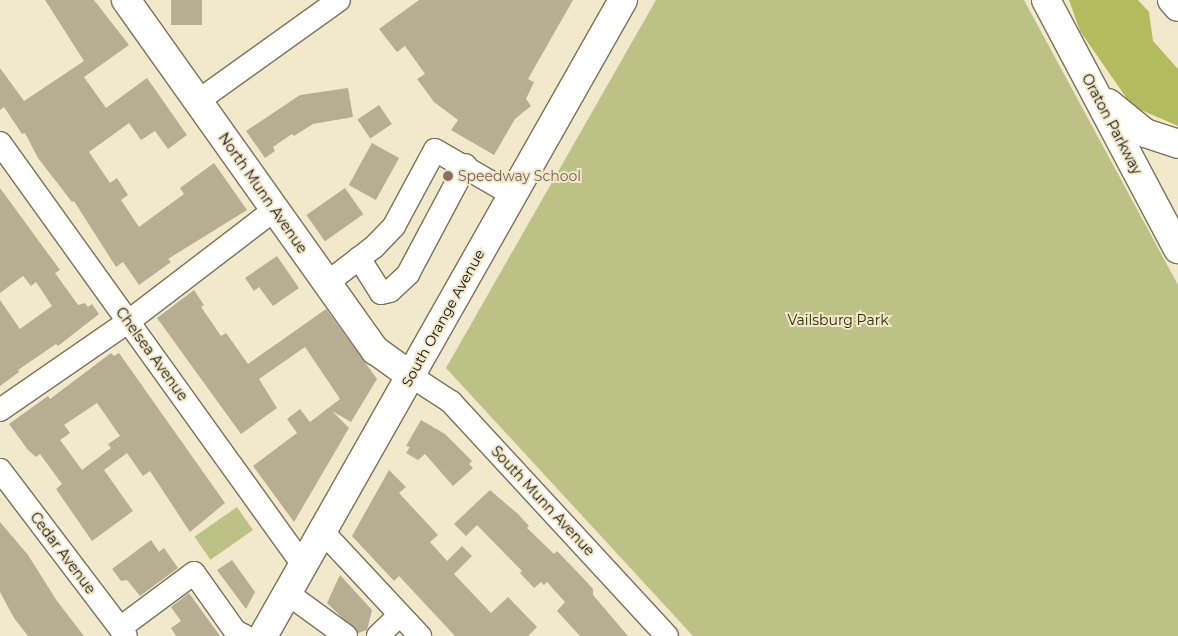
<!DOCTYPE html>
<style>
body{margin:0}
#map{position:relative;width:1178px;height:636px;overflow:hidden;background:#f2e9cc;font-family:Montserrat,sans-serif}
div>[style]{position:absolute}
.green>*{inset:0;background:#bcc285;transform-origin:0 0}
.forest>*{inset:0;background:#b3bb5f}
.building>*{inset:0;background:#b6ad92;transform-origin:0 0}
.roads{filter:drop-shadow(1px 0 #7b7359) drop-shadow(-1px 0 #7b7359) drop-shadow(0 1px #7b7359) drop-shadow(0 -1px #7b7359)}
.minor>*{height:22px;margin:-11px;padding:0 11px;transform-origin:11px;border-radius:11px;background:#fff}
.major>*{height:28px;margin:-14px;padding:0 14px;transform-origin:14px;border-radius:14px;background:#fff}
.highway>*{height:28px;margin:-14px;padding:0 14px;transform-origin:14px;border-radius:14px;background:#fff}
.dots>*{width:14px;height:14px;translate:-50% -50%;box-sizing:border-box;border:2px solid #f2e9cc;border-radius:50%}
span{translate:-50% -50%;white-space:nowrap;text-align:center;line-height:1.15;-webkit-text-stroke:4px #f2e9cc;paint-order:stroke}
.street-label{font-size:14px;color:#130f06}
.education-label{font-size:14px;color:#785e54}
.left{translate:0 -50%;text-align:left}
.park-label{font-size:14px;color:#2a2c04}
</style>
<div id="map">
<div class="green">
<div style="clip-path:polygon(656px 0,1024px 0,1178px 285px,1178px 636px,693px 636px,446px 368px)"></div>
<div style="left:237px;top:507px;width:28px;height:52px;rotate:55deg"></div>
</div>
<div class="forest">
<div style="clip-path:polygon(1069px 0,1138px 0,1149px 12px,1153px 41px,1178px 69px,1178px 126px,1132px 106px,1080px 31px)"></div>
</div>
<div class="building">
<div style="clip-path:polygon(45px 0,94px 0,129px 45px,84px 77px,106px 108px,147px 78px,187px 135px,168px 149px,155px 131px,141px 140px,129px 123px,89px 152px,110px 183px,117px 178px,128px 195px,121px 200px,139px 227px,184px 194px,180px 188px,214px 163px,247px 210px,168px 259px,171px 262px,139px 285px,123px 262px,116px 267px,74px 201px,72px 202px,38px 158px,25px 133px,22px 134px,4px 107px,0 110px,0 68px,24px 101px,84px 61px)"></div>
<div style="left:171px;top:0;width:31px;height:25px"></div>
<div style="clip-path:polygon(419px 0,573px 0,528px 79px,534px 82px,526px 99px,531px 106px,515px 119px,494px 155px,451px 130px,458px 120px,434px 102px,417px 79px,425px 74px,405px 46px,397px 52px,379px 29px)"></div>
<div style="clip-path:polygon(348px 88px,353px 117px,313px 124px,294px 136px,292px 134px,273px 147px,275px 151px,265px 158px,246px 131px,300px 95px)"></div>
<div style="left:379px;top:105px;width:23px;height:26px;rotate:56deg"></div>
<div style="left:372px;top:143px;width:31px;height:48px;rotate:29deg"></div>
<div style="clip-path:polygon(0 188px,60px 270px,55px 273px,78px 305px,85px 303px,88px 307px,92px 304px,99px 314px,58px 346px,56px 344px,18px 370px,19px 372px,0 386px,0 300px,20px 329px,52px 306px,36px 282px,31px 286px,23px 276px,0 293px)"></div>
<div style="left:345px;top:188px;width:32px;height:47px;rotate:55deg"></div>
<div style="clip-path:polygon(277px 256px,299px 288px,273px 306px,259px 287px,254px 291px,245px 278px)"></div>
<div style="clip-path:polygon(194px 290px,204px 305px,201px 307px,221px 336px,226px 333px,248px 364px,326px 309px,377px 379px,351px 422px,332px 411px,349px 428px,294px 522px,253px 466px,297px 433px,287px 419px,300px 409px,310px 422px,340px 399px,305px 347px,259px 379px,277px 408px,241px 434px,157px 318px)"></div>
<div style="clip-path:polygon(evenodd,111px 353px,114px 356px,119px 353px,225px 503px,190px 532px,150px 471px,143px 476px,127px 453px,104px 470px,133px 511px,92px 541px,56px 489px,62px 484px,40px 454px,36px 457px,28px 450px,9px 424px,48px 396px,50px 399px,111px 353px,97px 403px,120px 436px,108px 444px,111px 448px,82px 470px,60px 440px,70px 433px,64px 425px,97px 403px)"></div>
<div style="clip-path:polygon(421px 420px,445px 434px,472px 461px,469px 464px,473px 468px,453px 486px,425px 454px,418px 460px,406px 453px,410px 447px,406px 446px)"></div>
<div style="clip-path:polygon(389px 470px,406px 487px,399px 493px,438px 535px,430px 542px,447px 561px,462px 546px,472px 556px,454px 574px,491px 613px,508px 597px,537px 627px,528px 636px,455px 636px,399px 576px,394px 581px,352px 536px)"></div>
<div style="clip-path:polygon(490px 490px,518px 514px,529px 526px,527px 528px,554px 554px,557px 551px,583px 578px,593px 589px,593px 595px,628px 636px,580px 636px,557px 611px,565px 602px,547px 582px,544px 585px,541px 582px,534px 588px,520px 573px,522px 571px,477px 525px,466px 536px,454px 524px)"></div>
<div style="clip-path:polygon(0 522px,28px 555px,57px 601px,84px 636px,28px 636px,14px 618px,0 592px)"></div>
<div style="clip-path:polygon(151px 540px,159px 552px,164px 548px,178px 568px,140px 596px,127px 580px,121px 581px,112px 569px)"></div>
<div style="clip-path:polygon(232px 560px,255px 592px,246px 609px,217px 570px)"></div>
<div style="clip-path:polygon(340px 575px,372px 610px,367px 630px,358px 633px,327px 603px)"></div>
<div style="clip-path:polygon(189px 593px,220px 636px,176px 636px,171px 628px,181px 621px,171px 607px)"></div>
</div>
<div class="roads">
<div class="minor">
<div style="left:198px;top:101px;width:173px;rotate:-35.6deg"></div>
<div style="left:0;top:143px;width:520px;rotate:54.32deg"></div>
<div style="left:359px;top:258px;width:41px;rotate:57.8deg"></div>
<div style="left:381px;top:293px;width:9px;rotate:-13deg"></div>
<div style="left:390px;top:291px;width:25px;rotate:-43deg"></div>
<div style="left:408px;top:274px;width:123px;rotate:-62deg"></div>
<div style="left:327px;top:283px;width:59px;rotate:-37.5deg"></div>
<div style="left:374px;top:247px;width:29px;rotate:-46deg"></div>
<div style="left:394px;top:226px;width:86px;rotate:-61.7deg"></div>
<div style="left:435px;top:150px;width:90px;rotate:30deg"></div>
<div style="left:411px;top:376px;width:48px;rotate:33deg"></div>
<div style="left:451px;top:402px;width:318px;rotate:47.3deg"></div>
<div style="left:0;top:410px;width:157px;rotate:-34.6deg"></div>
<div style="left:129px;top:321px;width:183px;rotate:-37.4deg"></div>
<div style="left:0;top:470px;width:208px;rotate:52.8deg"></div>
<div style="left:322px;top:531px;width:144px;rotate:47deg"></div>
<div style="left:287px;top:593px;width:73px;rotate:36.1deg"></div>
<div style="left:120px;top:628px;width:92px;rotate:-36.6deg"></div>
<div style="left:194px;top:573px;width:71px;rotate:54.7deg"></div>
<div style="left:235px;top:631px;width:11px;rotate:27deg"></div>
<div style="left:378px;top:636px;width:30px;rotate:-44deg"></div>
</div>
<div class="major">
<div style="left:126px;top:0;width:430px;rotate:54.6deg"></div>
<div style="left:375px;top:350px;width:44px;rotate:35.8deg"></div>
<div style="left:1046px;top:0;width:282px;rotate:62.1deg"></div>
<div style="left:1108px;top:103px;width:48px;rotate:39deg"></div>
<div style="left:1145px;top:133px;width:35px;rotate:18deg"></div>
<div style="left:263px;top:636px;width:731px;rotate:-60.49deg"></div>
</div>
<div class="highway">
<div style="left:1172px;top:0;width:9px;rotate:49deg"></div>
</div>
</div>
<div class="dots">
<div style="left:448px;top:176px;background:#8d6e63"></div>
</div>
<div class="street-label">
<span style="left:1112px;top:124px;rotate:62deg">Oraton Parkway</span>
<span style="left:263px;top:193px;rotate:55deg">North Munn Avenue</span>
<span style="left:443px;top:318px;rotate:-61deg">South Orange Avenue</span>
<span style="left:152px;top:354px;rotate:54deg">Chelsea Avenue</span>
<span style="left:543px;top:501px;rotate:47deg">South Munn Avenue</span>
<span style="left:63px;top:553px;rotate:53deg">Cedar Avenue</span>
</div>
<div class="education-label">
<span class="left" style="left:458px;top:176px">Speedway School</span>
</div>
<div class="park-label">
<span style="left:838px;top:320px">Vailsburg Park</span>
</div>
</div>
